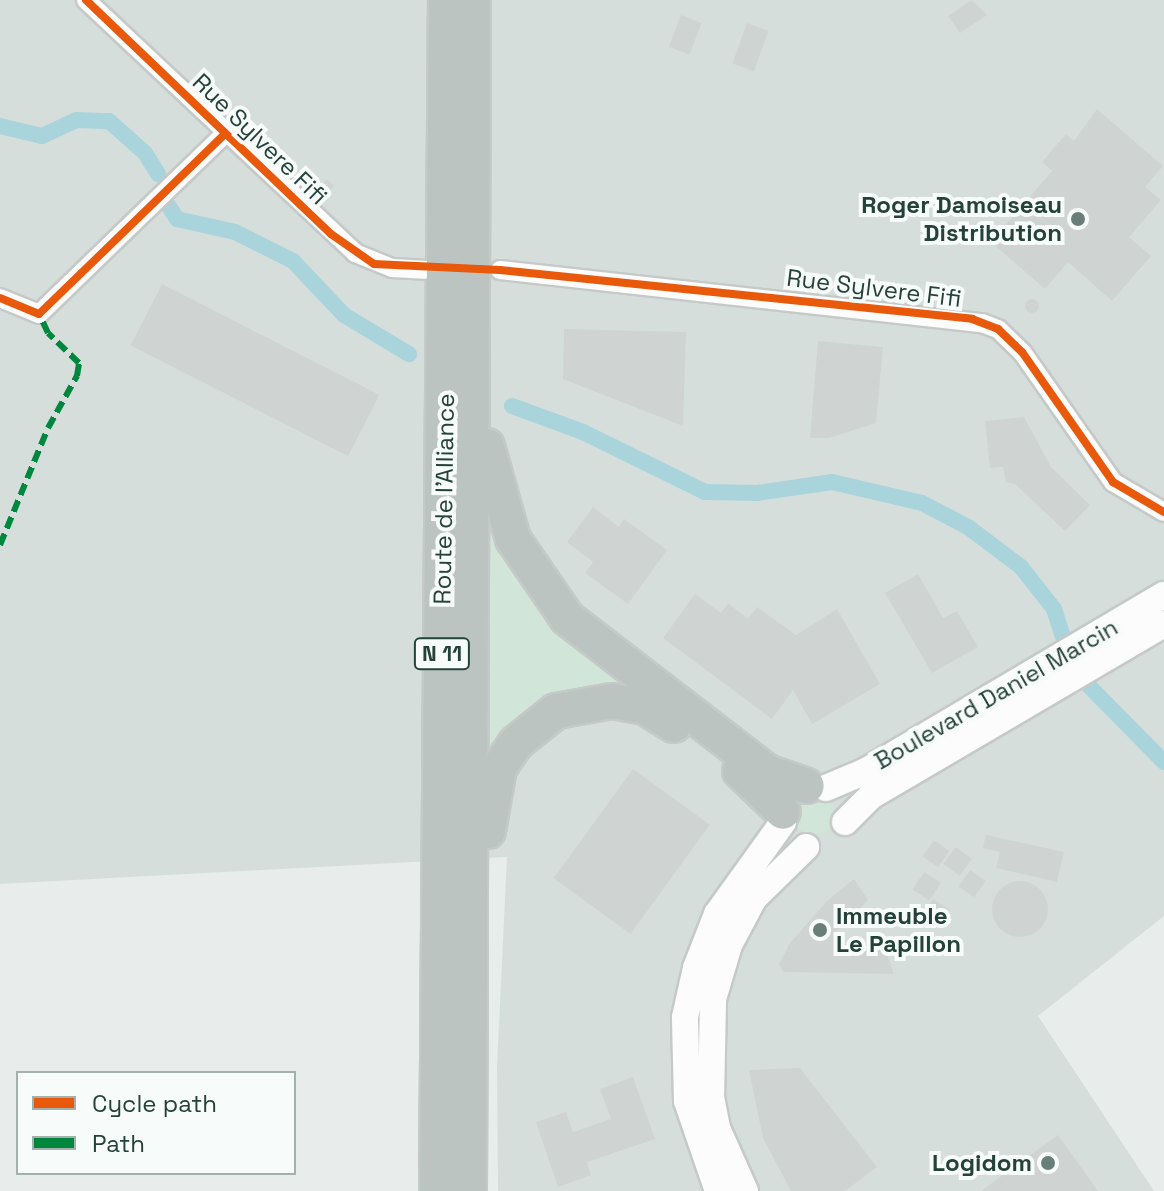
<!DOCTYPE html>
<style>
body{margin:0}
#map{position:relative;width:1164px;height:1191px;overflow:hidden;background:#e8edeb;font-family:"Space Grotesk",sans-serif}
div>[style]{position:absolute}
.built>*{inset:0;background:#d6dedb}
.green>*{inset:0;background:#d1e6d8}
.round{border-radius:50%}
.canal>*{height:16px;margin:-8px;padding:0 8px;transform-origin:8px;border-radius:8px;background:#a9d4db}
.building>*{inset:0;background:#cfd4d2;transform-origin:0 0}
.roads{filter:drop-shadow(2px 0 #c5cac8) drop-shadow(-2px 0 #c5cac8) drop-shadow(0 2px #c5cac8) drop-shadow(0 -2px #c5cac8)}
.street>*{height:18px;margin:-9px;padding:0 9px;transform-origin:9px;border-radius:9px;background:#fcfcfc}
.secondary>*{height:26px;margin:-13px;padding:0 13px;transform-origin:13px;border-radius:13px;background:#fcfcfc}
.highway>*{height:34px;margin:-17px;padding:0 17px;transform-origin:17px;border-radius:17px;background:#bcc4c2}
.quiet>*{height:6px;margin-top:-3px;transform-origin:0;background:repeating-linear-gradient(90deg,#00873e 0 12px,transparent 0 18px)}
.cycleway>*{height:8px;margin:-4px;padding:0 4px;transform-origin:4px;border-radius:4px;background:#e8590c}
.dots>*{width:22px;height:22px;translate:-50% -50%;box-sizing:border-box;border:4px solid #f7fbf9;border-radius:50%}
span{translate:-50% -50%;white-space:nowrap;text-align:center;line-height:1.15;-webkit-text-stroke:8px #f7fbf9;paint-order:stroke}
.shield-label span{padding:2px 6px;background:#f7fbf9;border:2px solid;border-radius:6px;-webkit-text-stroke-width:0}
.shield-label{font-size:22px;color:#24423a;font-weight:700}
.street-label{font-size:24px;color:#24423a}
.poi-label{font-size:24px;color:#24423a;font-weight:700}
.right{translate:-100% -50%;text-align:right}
.left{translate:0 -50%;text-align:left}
.legend{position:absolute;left:16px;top:1071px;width:280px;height:104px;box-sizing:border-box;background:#f7fbf9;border:2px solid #a3b1ad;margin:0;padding:10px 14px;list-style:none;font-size:24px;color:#24423a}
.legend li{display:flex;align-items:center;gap:16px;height:40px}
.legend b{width:40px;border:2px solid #a3b1ad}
</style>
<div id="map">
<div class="built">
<div style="clip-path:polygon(0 0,1164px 0,1164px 916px,1038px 1016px,1154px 1191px,498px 1191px,497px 1066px,507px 857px,0 884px)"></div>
</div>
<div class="green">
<div style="clip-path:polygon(484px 498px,654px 701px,627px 691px,487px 767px)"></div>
<div class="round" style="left:794px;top:795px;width:40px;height:40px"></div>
</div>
<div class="canal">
<div style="left:0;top:126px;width:43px;rotate:13.4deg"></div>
<div style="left:42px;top:136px;width:38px;rotate:-25deg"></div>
<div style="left:76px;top:120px;width:33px;rotate:2deg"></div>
<div style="left:109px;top:121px;width:48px;rotate:41.6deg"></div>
<div style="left:145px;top:153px;width:25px;rotate:58deg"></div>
<div style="left:168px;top:205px;width:17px;rotate:57deg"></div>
<div style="left:177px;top:219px;width:59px;rotate:12.6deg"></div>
<div style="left:235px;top:232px;width:65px;rotate:26.6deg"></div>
<div style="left:293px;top:261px;width:74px;rotate:46.6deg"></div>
<div style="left:344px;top:315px;width:76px;rotate:31deg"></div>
<div style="left:512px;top:406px;width:76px;rotate:20.1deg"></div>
<div style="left:583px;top:432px;width:136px;rotate:26.2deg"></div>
<div style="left:705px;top:492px;width:52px;rotate:1.1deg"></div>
<div style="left:757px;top:493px;width:76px;rotate:-8.3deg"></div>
<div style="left:832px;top:482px;width:92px;rotate:13.1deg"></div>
<div style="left:922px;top:503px;width:52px;rotate:27.6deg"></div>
<div style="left:968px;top:527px;width:66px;rotate:37deg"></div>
<div style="left:1021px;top:567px;width:53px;rotate:51.8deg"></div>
<div style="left:1054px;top:609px;width:29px;rotate:72deg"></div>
<div style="left:1089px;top:686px;width:107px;rotate:45.4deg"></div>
</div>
<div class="building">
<div style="clip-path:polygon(972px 0,987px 15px,960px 33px,948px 16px)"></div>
<div style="left:681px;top:15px;width:22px;height:34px;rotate:21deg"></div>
<div style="left:747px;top:23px;width:23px;height:43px;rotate:20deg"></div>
<div style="clip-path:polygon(1097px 109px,1163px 166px,1145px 187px,1161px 200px,1129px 237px,1151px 256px,1112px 301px,1068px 262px,1045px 289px,991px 242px,1052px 171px,1042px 162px,1066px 134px,1074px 141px)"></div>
<div style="left:327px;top:179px;width:10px;height:11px;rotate:45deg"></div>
<div style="left:162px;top:284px;width:244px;height:69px;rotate:27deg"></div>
<div class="round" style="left:1025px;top:299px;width:14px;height:14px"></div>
<div style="clip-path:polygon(564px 329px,686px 332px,683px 426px,563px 379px)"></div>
<div style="clip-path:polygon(818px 341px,883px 347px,876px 423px,829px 438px,810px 438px)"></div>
<div style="clip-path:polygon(1024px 417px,1051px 467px,1090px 505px,1065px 531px,1015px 484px,1006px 482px,1003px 467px,990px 468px,985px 421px)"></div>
<div style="clip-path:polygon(593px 507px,619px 527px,624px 519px,667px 550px,628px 604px,585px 573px,593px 562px,567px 542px)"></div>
<div style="clip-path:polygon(918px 574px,943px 618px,957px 611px,978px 647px,932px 673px,885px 593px)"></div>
<div style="clip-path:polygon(695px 594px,721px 613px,728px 603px,748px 619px,757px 607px,796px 635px,837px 609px,880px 684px,812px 724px,793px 690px,772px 719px,663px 638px)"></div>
<div style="left:633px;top:769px;width:95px;height:135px;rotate:36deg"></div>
<div style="clip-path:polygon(986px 835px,1064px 852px,1057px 882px,996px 868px,1000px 852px,983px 848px)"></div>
<div style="left:934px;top:840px;width:19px;height:20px;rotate:35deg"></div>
<div style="left:956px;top:847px;width:20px;height:21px;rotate:37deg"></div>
<div style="left:970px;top:870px;width:19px;height:20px;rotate:35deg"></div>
<div style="left:924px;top:872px;width:20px;height:21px;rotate:33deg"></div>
<div style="clip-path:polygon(854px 879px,868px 900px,836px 932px,836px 943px,885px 948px,894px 974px,783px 972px,779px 964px,790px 943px,827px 901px)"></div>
<div class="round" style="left:992px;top:881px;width:56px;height:56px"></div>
<div style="left:933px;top:899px;width:20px;height:21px;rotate:33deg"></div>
<div style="clip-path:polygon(800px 1068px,877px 1167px,845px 1191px,791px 1191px,763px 1138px,749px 1070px)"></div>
<div style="clip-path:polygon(633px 1077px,655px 1139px,587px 1162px,591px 1175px,558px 1187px,536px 1122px,566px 1112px,573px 1132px,611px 1119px,600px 1089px)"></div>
<div style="clip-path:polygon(1058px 1135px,1098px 1191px,981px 1191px)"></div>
</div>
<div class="roads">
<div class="street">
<div style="left:86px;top:0;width:369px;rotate:43.2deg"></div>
<div style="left:355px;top:253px;width:40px;rotate:22deg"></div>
<div style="left:392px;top:268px;width:33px;rotate:3deg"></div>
<div style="left:500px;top:270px;width:485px;rotate:6.3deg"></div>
<div style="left:982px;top:323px;width:17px;rotate:21deg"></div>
<div style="left:998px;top:329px;width:33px;rotate:44deg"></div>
<div style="left:1022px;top:352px;width:159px;rotate:55deg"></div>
<div style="left:1113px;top:482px;width:59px;rotate:30.5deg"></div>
<div style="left:0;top:298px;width:42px;rotate:22.3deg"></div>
<div style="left:39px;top:314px;width:259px;rotate:-44.1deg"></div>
</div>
<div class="secondary">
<div style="left:826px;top:788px;width:43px;rotate:-23deg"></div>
<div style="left:866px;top:771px;width:346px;rotate:-30.6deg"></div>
<div style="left:845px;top:822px;width:37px;rotate:-45deg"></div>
<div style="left:871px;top:796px;width:340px;rotate:-30.4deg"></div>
<div style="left:718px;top:1191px;width:95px;rotate:-109deg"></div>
<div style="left:687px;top:1101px;width:84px;rotate:-91.4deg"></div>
<div style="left:685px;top:1017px;width:50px;rotate:-77.3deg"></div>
<div style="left:696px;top:968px;width:58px;rotate:-68.7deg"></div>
<div style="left:717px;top:914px;width:113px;rotate:-54.3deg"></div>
<div style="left:745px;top:1191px;width:69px;rotate:-114deg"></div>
<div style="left:717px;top:1128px;width:31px;rotate:-101deg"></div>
<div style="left:711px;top:1098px;width:99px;rotate:-88.8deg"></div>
<div style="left:713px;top:999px;width:56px;rotate:-73.5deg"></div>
<div style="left:729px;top:945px;width:53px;rotate:-62deg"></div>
<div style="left:754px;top:898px;width:73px;rotate:-44.4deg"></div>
</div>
<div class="highway">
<div style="left:487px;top:446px;width:97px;rotate:74.4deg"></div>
<div style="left:513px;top:539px;width:96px;rotate:55.6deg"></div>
<div style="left:567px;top:618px;width:252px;rotate:37.6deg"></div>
<div style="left:767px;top:772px;width:42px;rotate:19.3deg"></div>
<div style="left:740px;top:771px;width:59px;rotate:43.6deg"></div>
<div style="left:488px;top:831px;width:64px;rotate:-80.1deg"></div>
<div style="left:499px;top:768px;width:30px;rotate:-56deg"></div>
<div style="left:516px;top:743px;width:51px;rotate:-38.7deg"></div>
<div style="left:556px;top:711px;width:57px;rotate:-10.1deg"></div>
<div style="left:612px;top:701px;width:34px;rotate:10deg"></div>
<div style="left:645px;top:707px;width:34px;rotate:32deg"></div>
<div style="left:437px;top:1191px;width:1191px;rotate:-89.57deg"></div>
<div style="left:469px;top:1191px;width:1191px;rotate:-89.81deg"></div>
</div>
</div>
<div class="quiet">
<div style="left:0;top:545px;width:126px;rotate:-67.7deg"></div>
<div style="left:48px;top:428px;width:60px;rotate:-60.9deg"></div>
<div style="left:77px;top:376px;width:13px;rotate:-81deg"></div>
<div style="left:79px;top:363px;width:43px;rotate:-135.9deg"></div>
<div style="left:48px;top:333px;width:21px;rotate:-115deg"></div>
</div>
<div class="cycleway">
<div style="left:86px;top:0;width:339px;rotate:43.7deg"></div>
<div style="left:331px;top:234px;width:52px;rotate:34.9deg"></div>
<div style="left:374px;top:264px;width:126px;rotate:2.7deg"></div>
<div style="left:500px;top:270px;width:475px;rotate:5.9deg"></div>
<div style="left:972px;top:319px;width:28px;rotate:21deg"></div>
<div style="left:998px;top:329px;width:33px;rotate:44deg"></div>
<div style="left:1022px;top:352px;width:159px;rotate:55deg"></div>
<div style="left:1113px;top:482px;width:59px;rotate:30.5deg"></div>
<div style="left:0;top:298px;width:42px;rotate:22.3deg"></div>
<div style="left:39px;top:314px;width:259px;rotate:-44.1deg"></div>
</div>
<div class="dots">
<div style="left:1078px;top:219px;background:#697e78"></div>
<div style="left:820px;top:930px;background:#697e78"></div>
<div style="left:1048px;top:1163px;background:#697e78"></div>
</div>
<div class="shield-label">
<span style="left:442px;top:654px">N 11</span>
</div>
<div class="street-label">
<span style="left:260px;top:139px;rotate:44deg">Rue Sylvere Fifi</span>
<span style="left:874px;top:288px;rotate:7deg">Rue Sylvere Fifi</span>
<span style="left:444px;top:499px;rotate:-89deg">Route de l'Alliance</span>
<span style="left:996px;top:694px;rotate:-30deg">Boulevard Daniel Marcin</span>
</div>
<div class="poi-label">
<span class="right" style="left:1062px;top:219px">Roger Damoiseau<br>Distribution</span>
<span class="left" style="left:836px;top:930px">Immeuble<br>Le Papillon</span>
<span class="right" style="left:1032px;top:1163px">Logidom</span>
</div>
<ul class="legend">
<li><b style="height:10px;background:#e8590c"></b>Cycle path</li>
<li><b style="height:10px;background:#00873e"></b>Path</li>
</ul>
</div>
